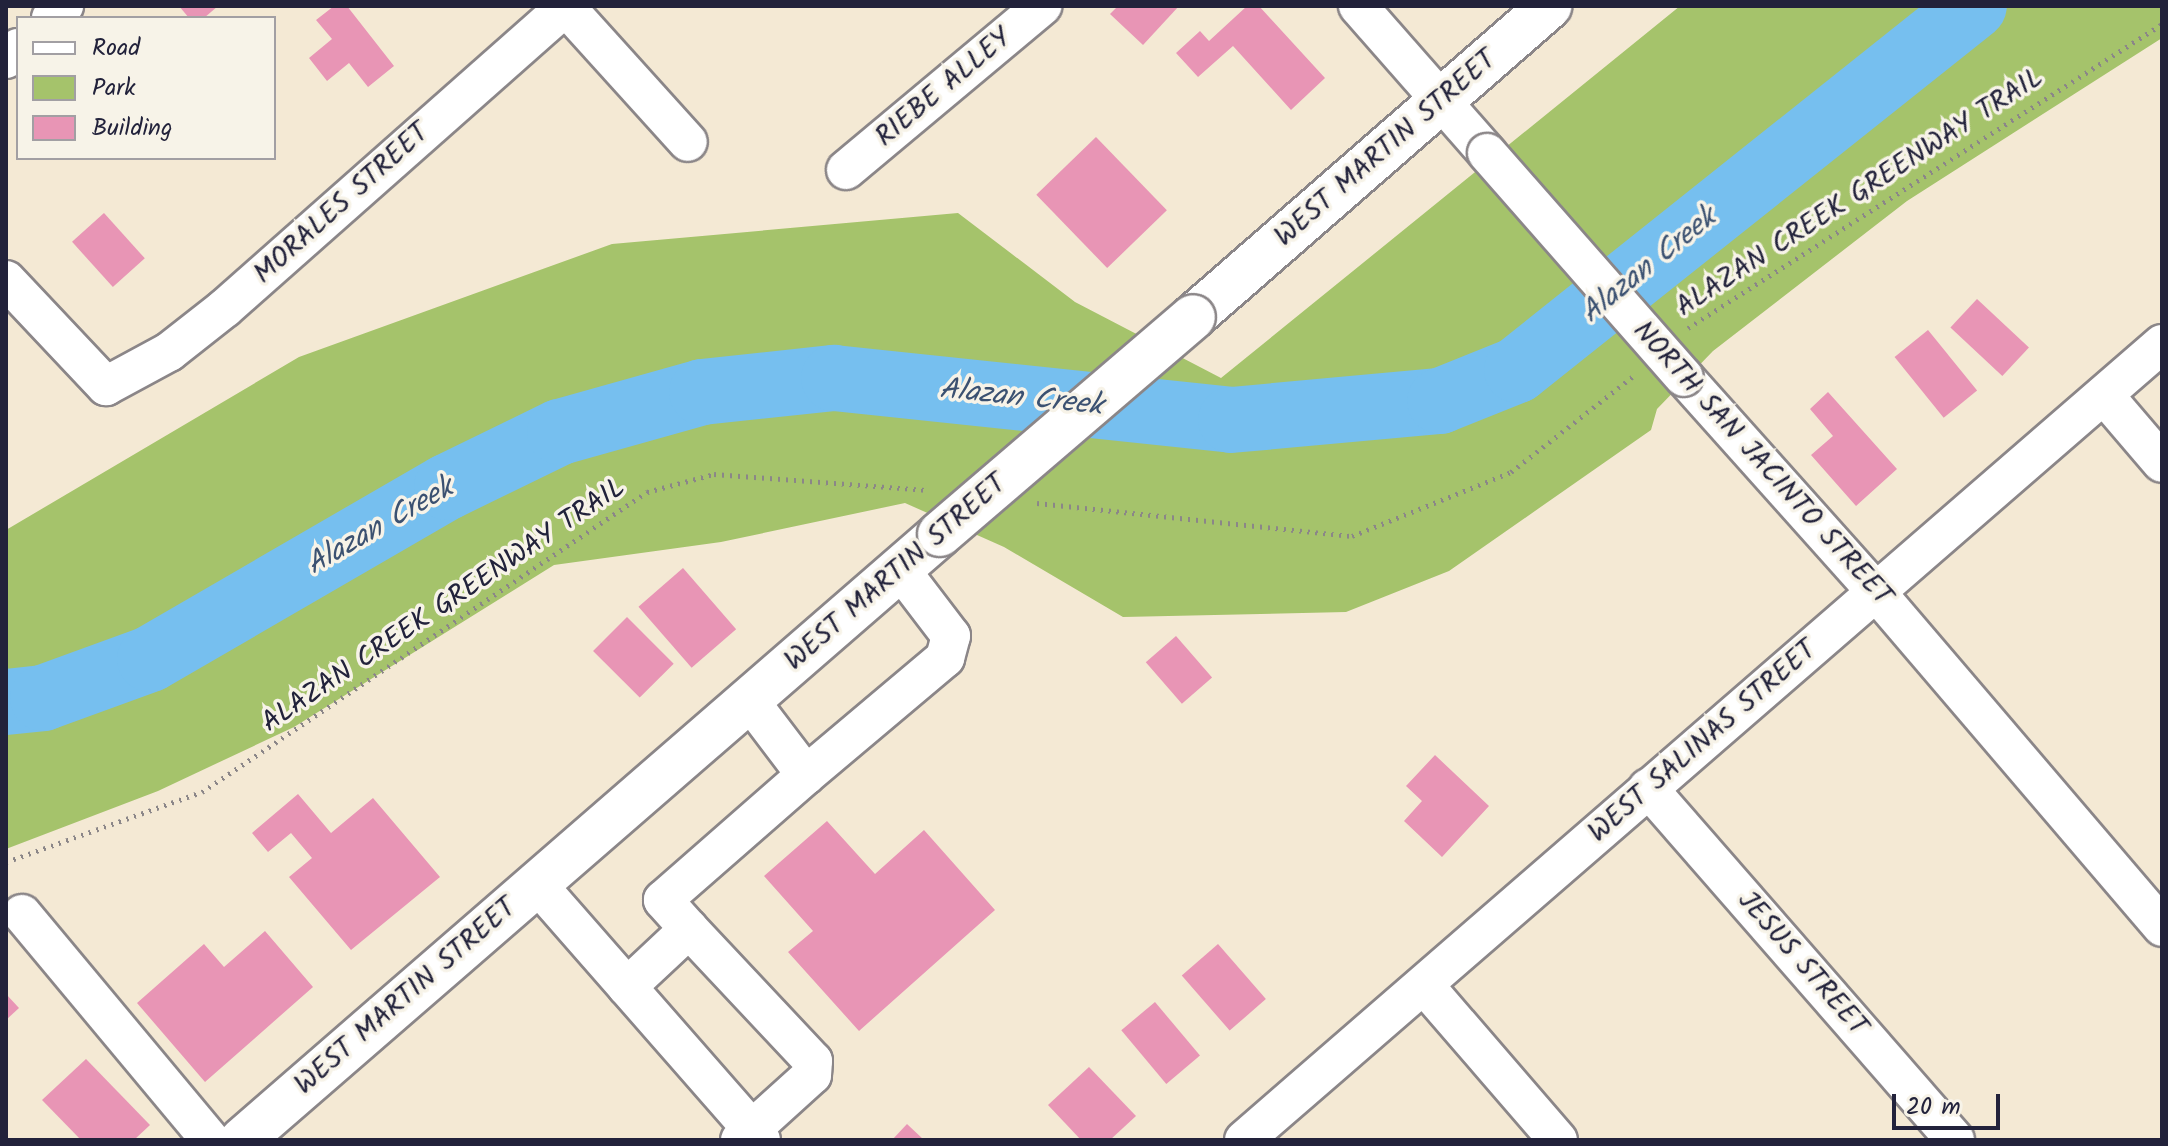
<!DOCTYPE html>
<style>
body{margin:0}
#map{position:relative;width:2168px;height:1146px;overflow:hidden;background:#f4e9d4;font-family:Kalam,sans-serif}
div>[style]{position:absolute}
.green>*{inset:0;background:#a5c36b}
.river>*{height:66px;margin:-33px;padding:0 33px;transform-origin:33px;border-radius:33px;background:#76bfef}
.building>*{inset:0;background:#e895b5;transform-origin:0 0}
.path>*{height:5px;margin-top:-2.5px;transform-origin:0;background:repeating-linear-gradient(90deg,#8b8688 0 2px,transparent 0 8px)}
.roads{filter:drop-shadow(2px 0 #8b8688) drop-shadow(-2px 0 #8b8688) drop-shadow(0 2px #8b8688) drop-shadow(0 -2px #8b8688)}
.minor>*{height:38px;margin:-19px;padding:0 19px;transform-origin:19px;border-radius:19px;background:#fff}
.major>*{height:44px;margin:-22px;padding:0 22px;transform-origin:22px;border-radius:22px;background:#fff}
.bridges{filter:drop-shadow(2px 0 #8b8688) drop-shadow(-2px 0 #8b8688) drop-shadow(0 2px #8b8688) drop-shadow(0 -2px #8b8688)}
.minor-bridge>*{height:38px;margin:-19px;padding:0 19px;transform-origin:19px;border-radius:19px;background:#fff}
.major-bridge>*{height:44px;margin:-22px;padding:0 22px;transform-origin:22px;border-radius:22px;background:#fff}
span{translate:-50% -50%;white-space:nowrap;text-align:center;line-height:1.15;-webkit-text-stroke:7px #f7f3e8;paint-order:stroke}
.street-label{font-size:28px;color:#22223b}
.water-label{font-size:30px;color:#3b5171;font-style:italic}
.frame{position:absolute;inset:0;border:8px solid #22223b;pointer-events:none}
.legend{position:absolute;left:16px;top:16px;width:260px;height:144px;box-sizing:border-box;background:#f7f3e8;border:2px solid #a29fa3;margin:0;padding:10px 14px;list-style:none;font-size:24px;color:#22223b}
.legend li{display:flex;align-items:center;gap:16px;height:40px}
.legend b{width:40px;border:2px solid #a29fa3}
.scale{position:absolute;left:1892px;top:1094px;width:108px;height:36px;box-sizing:border-box;border:4px solid #22223b;border-top:0;padding-left:10px;font-size:24px;line-height:28px;white-space:nowrap;color:#22223b;-webkit-text-stroke:6px #f7f3e8;paint-order:stroke}
</style>
<div id="map">
<div class="green">
<div style="clip-path:polygon(1680px 6px,2162px 6px,2162px 38px,1907px 201px,1713px 351px,1657px 409px,1651px 430px,1449px 571px,1346px 612px,1123px 617px,1004px 547px,905px 503px,721px 542px,554px 565px,294px 727px,158px 791px,6px 849px,6px 530px,299px 357px,612px 244px,958px 213px,1075px 302px,1221px 378px)"></div>
</div>
<div class="river">
<div style="left:6px;top:702px;width:37px;rotate:-6deg"></div>
<div style="left:43px;top:698px;width:114px;rotate:-20deg"></div>
<div style="left:150px;top:659px;width:343px;rotate:-30.1deg"></div>
<div style="left:447px;top:487px;width:126px;rotate:-26deg"></div>
<div style="left:560px;top:432px;width:148px;rotate:-15.7deg"></div>
<div style="left:702px;top:392px;width:133px;rotate:-6.1deg"></div>
<div style="left:834px;top:378px;width:399px;rotate:6deg"></div>
<div style="left:1231px;top:420px;width:210px;rotate:-5.2deg"></div>
<div style="left:1440px;top:401px;width:83px;rotate:-21.9deg"></div>
<div style="left:1517px;top:370px;width:584px;rotate:-38.54deg"></div>
</div>
<div class="building">
<div style="clip-path:polygon(179px 6px,218px 6px,204px 18px,189px 18px)"></div>
<div style="clip-path:polygon(334px 6px,347px 6px,394px 66px,368px 87px,349px 63px,327px 81px,309px 58px,332px 39px,316px 20px)"></div>
<div style="clip-path:polygon(1118px 6px,1179px 6px,1143px 45px,1110px 14px)"></div>
<div style="clip-path:polygon(1247px 6px,1259px 6px,1325px 78px,1291px 110px,1233px 46px,1198px 77px,1176px 53px,1200px 31px,1209px 41px)"></div>
<div style="left:1096px;top:137px;width:102px;height:83px;rotate:46deg"></div>
<div style="left:104px;top:213px;width:61px;height:43px;rotate:48deg"></div>
<div style="left:1977px;top:299px;width:71px;height:39px;rotate:43deg"></div>
<div style="left:1928px;top:330px;width:78px;height:43px;rotate:51deg"></div>
<div style="clip-path:polygon(1828px 392px,1897px 469px,1856px 506px,1811px 455px,1833px 436px,1810px 409px)"></div>
<div style="left:683px;top:568px;width:81px;height:59px;rotate:49deg"></div>
<div style="left:627px;top:617px;width:66px;height:48px;rotate:45deg"></div>
<div style="left:1176px;top:636px;width:55px;height:40px;rotate:49deg"></div>
<div style="clip-path:polygon(1435px 755px,1489px 806px,1442px 857px,1404px 821px,1422px 801px,1406px 786px)"></div>
<div style="clip-path:polygon(298px 794px,331px 833px,373px 798px,440px 877px,351px 950px,289px 877px,312px 858px,291px 833px,268px 852px,252px 833px)"></div>
<div style="clip-path:polygon(827px 821px,875px 874px,924px 830px,995px 910px,859px 1031px,788px 952px,813px 931px,764px 876px)"></div>
<div style="clip-path:polygon(265px 931px,313px 987px,205px 1082px,137px 1003px,204px 944px,224px 967px)"></div>
<div style="left:1218px;top:944px;width:73px;height:48px;rotate:49deg"></div>
<div style="clip-path:polygon(6px 994px,19px 1008px,6px 1020px)"></div>
<div style="left:1155px;top:1002px;width:70px;height:44px;rotate:50deg"></div>
<div style="clip-path:polygon(86px 1059px,150px 1125px,134px 1140px,81px 1140px,42px 1100px)"></div>
<div style="clip-path:polygon(1089px 1067px,1136px 1116px,1110px 1140px,1081px 1140px,1048px 1105px)"></div>
<div style="clip-path:polygon(907px 1124px,924px 1140px,892px 1140px)"></div>
</div>
<div class="path">
<div style="left:1688px;top:328px;width:563px;rotate:-32.67deg"></div>
<div style="left:1037px;top:503px;width:317px;rotate:6deg"></div>
<div style="left:1352px;top:536px;width:171px;rotate:-21.9deg"></div>
<div style="left:1511px;top:472px;width:159px;rotate:-38.1deg"></div>
<div style="left:6px;top:862px;width:208px;rotate:-19.7deg"></div>
<div style="left:202px;top:792px;width:537px;rotate:-33.99deg"></div>
<div style="left:647px;top:492px;width:69px;rotate:-15deg"></div>
<div style="left:714px;top:474px;width:215px;rotate:4.3deg"></div>
</div>
<div class="roads">
<div class="minor">
<div style="left:565px;top:6px;width:183px;rotate:47.9deg"></div>
<div style="left:1358px;top:6px;width:196px;rotate:48.7deg"></div>
<div style="left:51px;top:18px;width:18px;rotate:-43deg"></div>
<div style="left:6px;top:59px;width:16px;rotate:-43deg"></div>
<div style="left:846px;top:170px;width:256px;rotate:-39.9deg"></div>
<div style="left:6px;top:280px;width:146px;rotate:46.7deg"></div>
<div style="left:106px;top:386px;width:72px;rotate:-28.4deg"></div>
<div style="left:169px;top:352px;width:71px;rotate:-38.2deg"></div>
<div style="left:225px;top:308px;width:456px;rotate:-41.5deg"></div>
<div style="left:1684px;top:377px;width:290px;rotate:48.2deg"></div>
<div style="left:1877px;top:593px;width:439px;rotate:49.5deg"></div>
<div style="left:2104px;top:395px;width:89px;rotate:49.5deg"></div>
<div style="left:806px;top:775px;width:182px;rotate:-40.1deg"></div>
<div style="left:945px;top:658px;width:23px;rotate:-75deg"></div>
<div style="left:951px;top:636px;width:84px;rotate:-127.3deg"></div>
<div style="left:1648px;top:788px;width:467px;rotate:48.9deg"></div>
<div style="left:537px;top:884px;width:340px;rotate:48.8deg"></div>
<div style="left:22px;top:914px;width:294px;rotate:50.2deg"></div>
<div style="left:689px;top:929px;width:181px;rotate:46.8deg"></div>
<div style="left:813px;top:1061px;width:14px;rotate:94deg"></div>
<div style="left:812px;top:1075px;width:97px;rotate:137.9deg"></div>
<div style="left:1424px;top:985px;width:205px;rotate:49.2deg"></div>
<div style="left:627px;top:987px;width:85px;rotate:-43.1deg"></div>
<div style="left:689px;top:929px;width:39px;rotate:-132deg"></div>
<div style="left:663px;top:900px;width:190px;rotate:-41.2deg"></div>
<div style="left:806px;top:775px;width:94px;rotate:-127.2deg"></div>
<div style="left:1244px;top:1140px;width:1215px;rotate:-40.93deg"></div>
</div>
<div class="major">
<div style="left:1193px;top:317px;width:473px;rotate:-41.1deg"></div>
<div style="left:242px;top:1140px;width:924px;rotate:-40.96deg"></div>
</div>
</div>
<div class="bridges">
<div class="minor-bridge">
<div style="left:1487px;top:153px;width:298px;rotate:48.7deg"></div>
</div>
<div class="major-bridge">
<div style="left:940px;top:534px;width:333px;rotate:-40.6deg"></div>
</div>
</div>
<div class="street-label">
<span style="left:944px;top:88px;rotate:-40deg">RIEBE ALLEY</span>
<span style="left:1386px;top:149px;rotate:-41deg">WEST MARTIN STREET</span>
<span style="left:1860px;top:193px;rotate:-33deg">ALAZAN CREEK GREENWAY TRAIL</span>
<span style="left:342px;top:204px;rotate:-42deg">MORALES STREET</span>
<span style="left:1762px;top:464px;rotate:48deg">NORTH SAN JACINTO STREET</span>
<span style="left:896px;top:573px;rotate:-41deg">WEST MARTIN STREET</span>
<span style="left:444px;top:606px;rotate:-34deg">ALAZAN CREEK GREENWAY TRAIL</span>
<span style="left:1703px;top:742px;rotate:-41deg">WEST SALINAS STREET</span>
<span style="left:1802px;top:964px;rotate:49deg">JESUS STREET</span>
<span style="left:406px;top:997px;rotate:-41deg">WEST MARTIN STREET</span>
</div>
<div class="water-label">
<span style="left:1649px;top:266px;rotate:-39deg">Alazan Creek</span>
<span style="left:1021px;top:398px;rotate:6deg">Alazan Creek</span>
<span style="left:380px;top:527px;rotate:-30deg">Alazan Creek</span>
</div>
<div class="frame"></div>
<ul class="legend">
<li><b style="height:10px;background:#fff"></b>Road</li>
<li><b style="height:22px;background:#a5c36b"></b>Park</li>
<li><b style="height:22px;background:#e895b5"></b>Building</li>
</ul>
<div class="scale">20 m</div>
</div>
